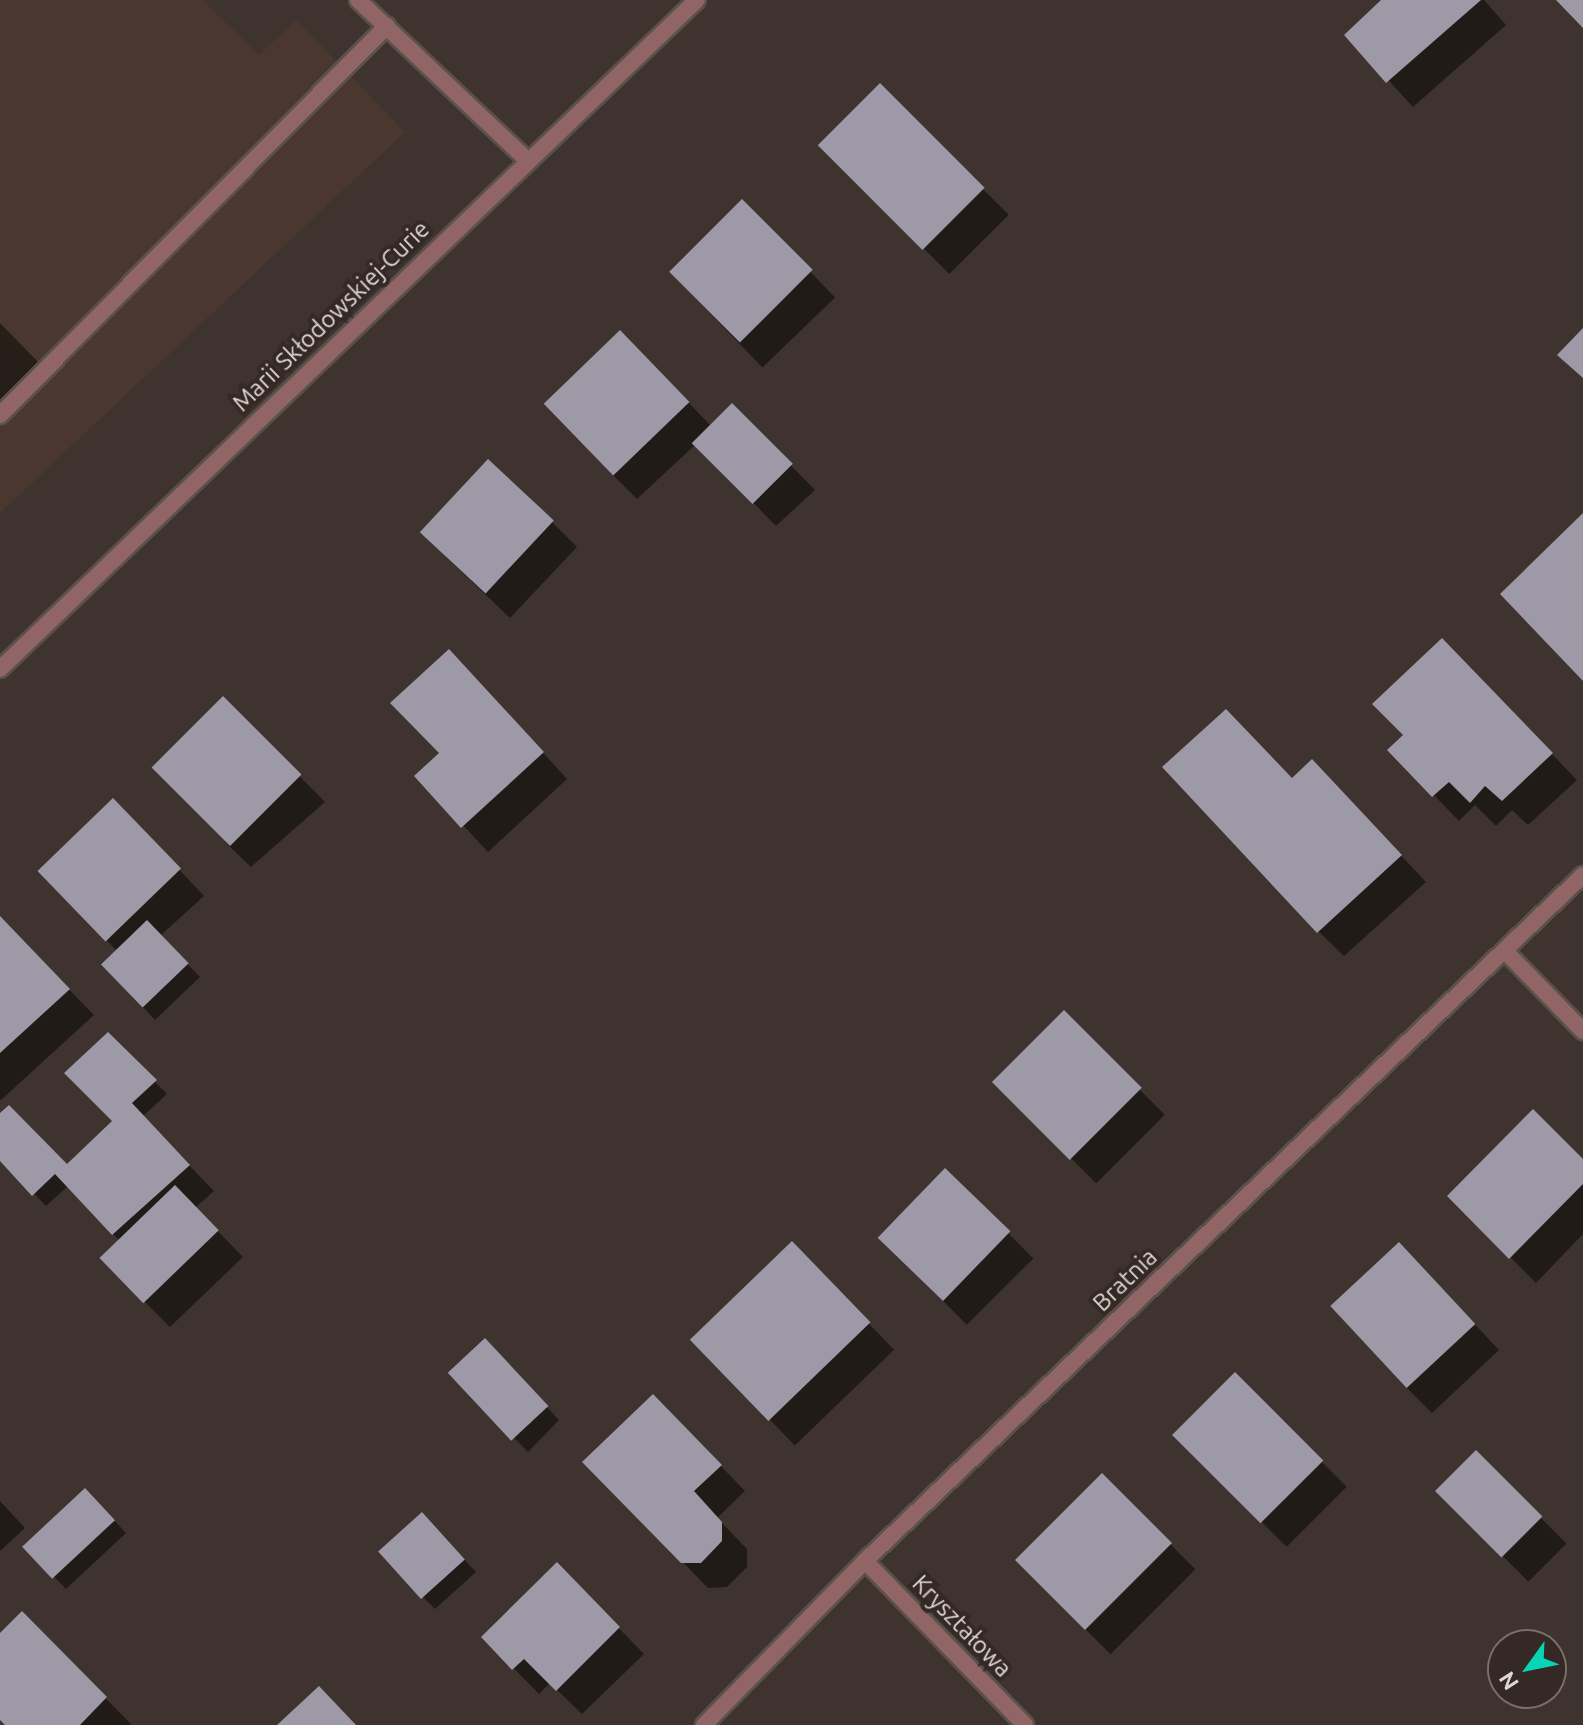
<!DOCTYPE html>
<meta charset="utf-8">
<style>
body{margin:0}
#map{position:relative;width:1583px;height:1725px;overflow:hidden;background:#3e332e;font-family:Ubuntu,sans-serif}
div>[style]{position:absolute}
.built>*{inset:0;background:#4a3830}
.shadow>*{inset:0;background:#0007;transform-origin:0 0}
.building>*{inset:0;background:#9d99a6;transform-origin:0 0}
.roads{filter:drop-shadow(2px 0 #5b514c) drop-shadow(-2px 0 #5b514c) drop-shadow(0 2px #5b514c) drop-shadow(0 -2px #5b514c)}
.service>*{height:16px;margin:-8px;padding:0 8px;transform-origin:8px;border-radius:8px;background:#916565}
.minor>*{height:16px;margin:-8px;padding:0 8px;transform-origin:8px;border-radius:8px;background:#916565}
span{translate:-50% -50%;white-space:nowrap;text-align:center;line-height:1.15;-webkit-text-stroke:8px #342924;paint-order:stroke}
.street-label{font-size:24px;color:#dfd7d4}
.north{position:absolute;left:1487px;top:1629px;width:80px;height:80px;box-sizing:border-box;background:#342924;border:2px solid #786f6a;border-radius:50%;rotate:237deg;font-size:22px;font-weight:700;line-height:32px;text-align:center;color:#dfd7d4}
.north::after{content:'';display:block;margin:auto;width:28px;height:36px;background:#08d5b5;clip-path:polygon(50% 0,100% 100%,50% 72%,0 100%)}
</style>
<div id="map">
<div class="built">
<div style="clip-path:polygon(0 0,202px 0,259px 55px,296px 20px,405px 132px,0 513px)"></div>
</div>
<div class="shadow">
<div style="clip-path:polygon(1384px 0,1484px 0,1506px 25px,1413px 107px,1347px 35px)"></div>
<div style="left:880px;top:86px;width:182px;height:84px;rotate:45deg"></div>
<div style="left:742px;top:201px;width:134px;height:101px;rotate:46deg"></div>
<div style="clip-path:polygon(0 323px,39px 363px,0 401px)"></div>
<div style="clip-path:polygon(645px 357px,711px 426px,732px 406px,815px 490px,776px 526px,696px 444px,637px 499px,612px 474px)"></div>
<div style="clip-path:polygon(552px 522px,577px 547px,510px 618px,445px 556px)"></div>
<div style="clip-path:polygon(1467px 666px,1577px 780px,1528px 825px,1512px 810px,1496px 826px,1475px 805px,1459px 821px,1390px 750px)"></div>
<div style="clip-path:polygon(474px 677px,567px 779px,488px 852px,417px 776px,442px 753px)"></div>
<div style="clip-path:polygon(223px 699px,325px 802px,251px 867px,225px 842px)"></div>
<div style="clip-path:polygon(1292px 780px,1337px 787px,1426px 882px,1344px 956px,1318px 931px)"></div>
<div style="clip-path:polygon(138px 826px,204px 896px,160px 936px,200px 977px,155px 1020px,143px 1007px,117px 951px,38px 870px)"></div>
<div style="clip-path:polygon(0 919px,94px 1015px,1px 1100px,0 1099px)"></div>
<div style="left:1063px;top:1013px;width:144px;height:97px;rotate:45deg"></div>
<div style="clip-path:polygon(108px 1034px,167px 1094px,142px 1117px,214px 1191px,195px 1208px,243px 1257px,170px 1327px,145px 1302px,118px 1239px,68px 1186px,46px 1206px,0 1158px,0 1116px,67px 1166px,115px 1122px)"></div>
<div style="clip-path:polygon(1583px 1162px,1583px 1234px,1536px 1283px,1449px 1196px)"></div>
<div style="left:945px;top:1170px;width:125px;height:94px;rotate:45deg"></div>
<div style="left:792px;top:1244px;width:147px;height:138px;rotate:46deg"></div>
<div style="clip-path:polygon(1424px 1270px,1499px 1350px,1432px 1413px,1407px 1388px)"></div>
<div style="clip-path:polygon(497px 1354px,559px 1420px,528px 1452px,451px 1373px)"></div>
<div style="left:1235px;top:1375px;width:158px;height:85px;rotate:45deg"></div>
<div style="clip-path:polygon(678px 1422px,745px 1491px,717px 1518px,747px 1549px,747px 1567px,727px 1587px,708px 1588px,585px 1462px)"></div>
<div style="left:1476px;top:1453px;width:128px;height:54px;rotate:45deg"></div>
<div style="left:1102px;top:1476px;width:132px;height:120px;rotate:45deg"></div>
<div style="clip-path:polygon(0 1501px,25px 1528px,0 1551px)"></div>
<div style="clip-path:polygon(98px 1503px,126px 1533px,66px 1589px,26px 1548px)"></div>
<div style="clip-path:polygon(434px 1527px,476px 1572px,435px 1609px,423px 1597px)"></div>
<div style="clip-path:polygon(557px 1565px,644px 1654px,582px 1714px,550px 1683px,539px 1694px,483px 1637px)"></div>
<div style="clip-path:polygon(22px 1614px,131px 1724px,129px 1725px,8px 1725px,0 1717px,0 1636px)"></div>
</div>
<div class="building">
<div style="clip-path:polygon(1381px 0,1481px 0,1386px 83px,1344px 35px)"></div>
<div style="clip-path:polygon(1556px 0,1583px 0,1583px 28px)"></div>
<div style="left:880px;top:83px;width:148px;height:88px;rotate:45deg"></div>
<div style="left:742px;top:199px;width:100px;height:103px;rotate:45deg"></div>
<div style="clip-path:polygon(1583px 328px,1583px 378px,1557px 355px)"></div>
<div style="left:620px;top:330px;width:100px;height:106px;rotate:46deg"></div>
<div style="left:732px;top:403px;width:86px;height:57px;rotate:45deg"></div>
<div style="left:488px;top:459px;width:90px;height:100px;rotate:43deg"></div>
<div style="clip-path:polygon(1583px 513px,1583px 681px,1500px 594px)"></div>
<div style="clip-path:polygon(1442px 638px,1553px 753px,1502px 801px,1485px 786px,1470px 803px,1449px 782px,1432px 797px,1387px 750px,1403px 735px,1372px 704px)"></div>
<div style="clip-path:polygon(449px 649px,544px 752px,461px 828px,414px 776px,439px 753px,390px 703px)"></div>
<div style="left:223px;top:696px;width:111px;height:101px;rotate:45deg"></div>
<div style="clip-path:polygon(1226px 709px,1292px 778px,1312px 759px,1402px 855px,1317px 933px,1162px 767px)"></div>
<div style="left:113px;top:798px;width:98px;height:105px;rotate:46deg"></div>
<div style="clip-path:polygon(0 916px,70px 989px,0 1053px)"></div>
<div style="left:147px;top:920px;width:60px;height:64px;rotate:46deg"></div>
<div style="left:1064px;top:1010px;width:110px;height:102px;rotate:45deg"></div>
<div style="clip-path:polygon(108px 1032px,157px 1080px,132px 1103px,190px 1165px,112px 1235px,55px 1174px,32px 1196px,0 1161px,0 1113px,9px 1105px,67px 1164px,112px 1121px,64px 1073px)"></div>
<div style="clip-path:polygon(1533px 1109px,1583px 1159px,1583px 1184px,1509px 1259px,1447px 1196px)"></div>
<div style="left:945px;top:1168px;width:91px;height:97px;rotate:44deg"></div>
<div style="left:175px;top:1185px;width:63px;height:105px;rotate:46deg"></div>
<div style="left:792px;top:1241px;width:113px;height:142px;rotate:46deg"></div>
<div style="left:1399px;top:1242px;width:112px;height:94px;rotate:47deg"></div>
<div style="left:485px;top:1338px;width:93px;height:51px;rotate:47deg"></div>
<div style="left:1235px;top:1372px;width:125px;height:89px;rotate:45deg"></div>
<div style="clip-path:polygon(653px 1394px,722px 1465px,694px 1491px,722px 1522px,722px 1541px,701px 1563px,681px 1563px,582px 1462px)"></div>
<div style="left:1476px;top:1450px;width:94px;height:58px;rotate:45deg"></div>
<div style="left:1102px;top:1473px;width:99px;height:123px;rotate:45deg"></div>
<div style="left:85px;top:1488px;width:44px;height:86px;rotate:47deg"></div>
<div style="left:422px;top:1512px;width:64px;height:59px;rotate:48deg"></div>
<div style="clip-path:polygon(557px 1562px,620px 1627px,556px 1691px,524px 1659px,512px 1670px,481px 1637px)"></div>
<div style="clip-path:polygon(22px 1611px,107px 1697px,80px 1725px,5px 1725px,0 1720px,0 1633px)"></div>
<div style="clip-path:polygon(319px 1686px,356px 1725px,277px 1725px)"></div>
</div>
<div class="roads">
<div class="service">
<div style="left:0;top:415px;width:549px;rotate:-45.15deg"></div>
</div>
<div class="minor">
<div style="left:358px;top:0;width:233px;rotate:43.4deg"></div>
<div style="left:0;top:669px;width:966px;rotate:-43.83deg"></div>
<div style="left:1505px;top:951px;width:112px;rotate:45.7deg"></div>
<div style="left:865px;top:1561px;width:229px;rotate:45.7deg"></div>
<div style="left:704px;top:1725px;width:230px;rotate:-45.5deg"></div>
<div style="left:865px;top:1561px;width:993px;rotate:-43.69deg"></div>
</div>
</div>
<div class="street-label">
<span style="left:331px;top:316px;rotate:-44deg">Marii Skłodowskiej-Curie</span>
<span style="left:1125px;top:1280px;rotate:-44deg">Bratnia</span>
<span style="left:962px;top:1626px;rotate:46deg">Kryształowa</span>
</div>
<div class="north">N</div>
</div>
